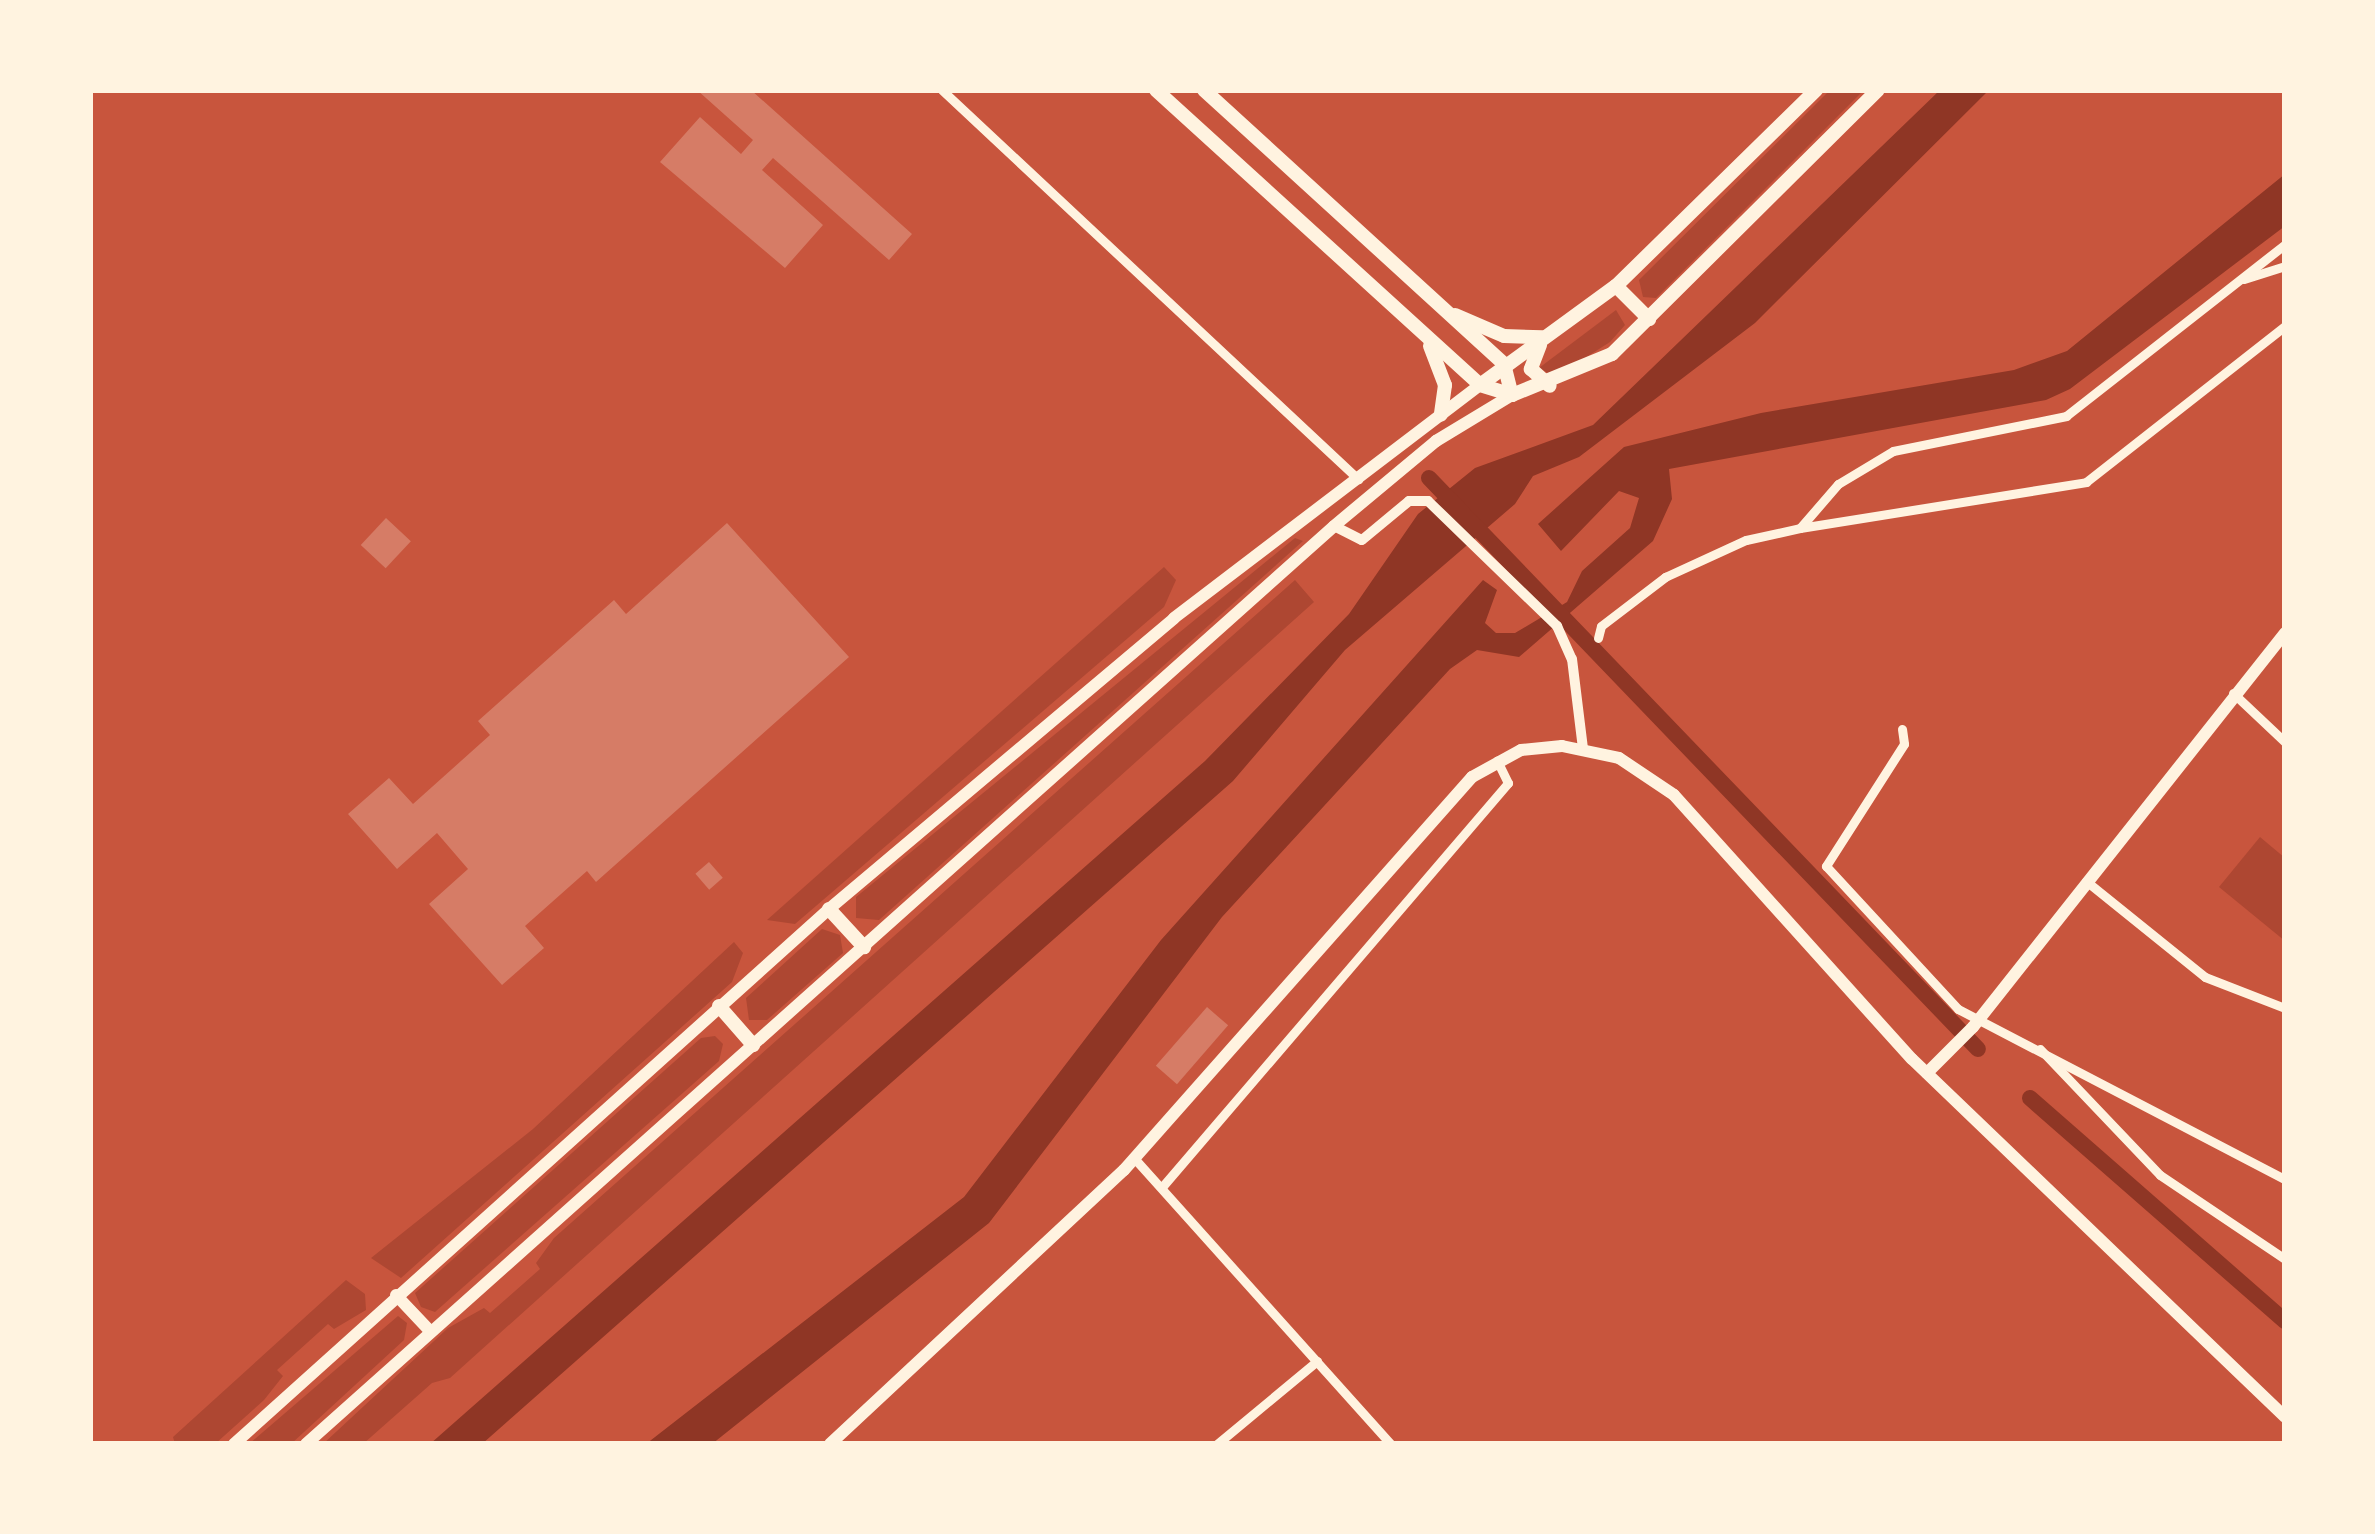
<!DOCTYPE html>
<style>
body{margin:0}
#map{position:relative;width:2375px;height:1534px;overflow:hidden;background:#c8553d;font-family:Commissioner,sans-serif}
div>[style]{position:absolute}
.green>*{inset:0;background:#ae4732}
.water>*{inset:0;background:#8f3625}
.stream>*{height:4.5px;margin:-2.25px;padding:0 2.25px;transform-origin:2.25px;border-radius:2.25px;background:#8f3625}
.canal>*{height:16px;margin:-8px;padding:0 8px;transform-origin:8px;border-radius:8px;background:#8f3625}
.building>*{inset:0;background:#d67c66;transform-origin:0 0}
.minor>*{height:9px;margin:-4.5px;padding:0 4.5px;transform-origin:4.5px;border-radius:4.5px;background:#fff3e0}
.tertiary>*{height:10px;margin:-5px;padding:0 5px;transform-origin:5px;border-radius:5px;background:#fff3e0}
.secondary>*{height:12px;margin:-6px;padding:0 6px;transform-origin:6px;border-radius:6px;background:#fff3e0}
.primary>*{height:14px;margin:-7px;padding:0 7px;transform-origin:7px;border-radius:7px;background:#fff3e0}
span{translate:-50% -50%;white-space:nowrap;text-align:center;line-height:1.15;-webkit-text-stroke:12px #fff3e0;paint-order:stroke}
.frame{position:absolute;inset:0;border:93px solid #fff3e0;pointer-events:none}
</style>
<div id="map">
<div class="green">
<div style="clip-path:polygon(1830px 90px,1864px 90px,1656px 298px,1643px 297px,1639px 280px)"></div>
<div style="clip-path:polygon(1616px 310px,1625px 325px,1610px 342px,1577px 363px,1548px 373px,1539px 368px)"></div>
<div style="clip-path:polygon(1295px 538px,1303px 541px,879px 920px,856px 918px,856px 897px)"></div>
<div style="clip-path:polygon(1164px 567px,1176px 580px,1164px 607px,795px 924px,767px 920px)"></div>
<div style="clip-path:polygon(1295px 580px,1314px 602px,450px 1378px,432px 1383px,363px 1444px,323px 1444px,448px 1328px,484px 1308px,490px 1313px,540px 1269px,536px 1263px,554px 1238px)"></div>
<div style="clip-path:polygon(2260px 837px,2285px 858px,2285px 941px,2219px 887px)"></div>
<div style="clip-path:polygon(822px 929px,840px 935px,843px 953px,767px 1020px,749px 1020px,746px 998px)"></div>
<div style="clip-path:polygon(734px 942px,743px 953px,732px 982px,401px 1278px,371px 1258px,533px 1129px)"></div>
<div style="clip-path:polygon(715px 1036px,723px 1044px,719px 1061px,435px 1312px,421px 1307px,415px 1293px,701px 1038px)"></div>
<div style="clip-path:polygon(346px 1280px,365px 1294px,366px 1310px,334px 1329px,328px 1324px,277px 1370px,283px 1376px,264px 1400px,215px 1444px,175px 1444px,173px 1437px)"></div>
<div style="clip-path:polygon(398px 1316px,407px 1323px,404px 1340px,291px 1444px,249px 1444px)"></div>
</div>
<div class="water">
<div style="clip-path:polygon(1940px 90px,1989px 90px,1755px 323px,1579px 457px,1533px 476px,1515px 504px,1345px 650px,1233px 781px,482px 1444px,430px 1444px,1205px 761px,1349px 614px,1418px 514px,1475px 468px,1593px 425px)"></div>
<div style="clip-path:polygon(2285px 174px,2285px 226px,2070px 389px,2046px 400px,1669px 469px,1672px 499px,1653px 541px,1519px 657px,1477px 650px,1450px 669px,1222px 917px,989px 1223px,712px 1444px,646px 1444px,964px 1197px,1161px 940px,1483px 580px,1497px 590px,1485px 623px,1496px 633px,1515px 633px,1567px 602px,1582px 571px,1630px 528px,1639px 498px,1619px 491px,1561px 551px,1538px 524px,1624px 447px,1761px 413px,2014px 370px,2067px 351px)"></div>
</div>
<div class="stream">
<div style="left:1567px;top:619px;width:13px;rotate:-90deg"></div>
</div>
<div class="canal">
<div style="left:1429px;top:478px;width:792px;rotate:46.13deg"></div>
<div style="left:2030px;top:1098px;width:339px;rotate:41.2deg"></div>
</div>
<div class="building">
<div style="clip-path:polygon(697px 90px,751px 90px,912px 234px,889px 260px,773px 158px,762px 170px,823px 225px,785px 268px,660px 162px,700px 117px,741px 154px,753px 140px)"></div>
<div style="left:386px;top:518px;width:34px;height:37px;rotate:43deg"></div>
<div style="clip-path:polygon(727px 523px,849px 657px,596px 882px,587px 871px,525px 926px,544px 948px,502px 985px,429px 904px,468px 869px,437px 833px,397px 869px,348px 814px,389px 778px,413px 804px,490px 735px,478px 721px,614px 600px,626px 614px)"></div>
<div style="left:709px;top:862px;width:21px;height:18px;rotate:49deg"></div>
<div style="left:1207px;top:1007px;width:28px;height:78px;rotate:41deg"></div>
</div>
<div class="minor">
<div style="left:942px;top:90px;width:570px;rotate:43.08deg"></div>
<div style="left:2244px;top:279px;width:43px;rotate:-17.6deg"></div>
<div style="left:1800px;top:528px;width:290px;rotate:-9.1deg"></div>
<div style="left:2086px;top:482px;width:253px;rotate:-38.1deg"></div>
<div style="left:1598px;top:638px;width:12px;rotate:-76deg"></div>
<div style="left:1601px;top:626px;width:81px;rotate:-37.4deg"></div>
<div style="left:1665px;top:577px;width:89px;rotate:-24.6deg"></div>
<div style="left:1746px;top:540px;width:55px;rotate:-12.5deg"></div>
<div style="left:1800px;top:528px;width:58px;rotate:-49.2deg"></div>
<div style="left:1838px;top:484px;width:64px;rotate:-31deg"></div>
<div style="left:1893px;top:451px;width:177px;rotate:-11.4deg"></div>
<div style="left:2066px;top:416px;width:278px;rotate:-38.1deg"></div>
<div style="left:2233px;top:693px;width:71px;rotate:43.3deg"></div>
<div style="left:1902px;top:729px;width:15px;rotate:82deg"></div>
<div style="left:1904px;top:744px;width:145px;rotate:122.6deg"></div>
<div style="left:1826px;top:866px;width:195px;rotate:47.3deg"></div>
<div style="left:1958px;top:1009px;width:369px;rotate:27.5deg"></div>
<div style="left:2086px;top:881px;width:153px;rotate:38.9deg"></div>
<div style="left:2205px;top:977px;width:86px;rotate:21.2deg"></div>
<div style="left:2040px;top:1049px;width:174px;rotate:46.4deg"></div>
<div style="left:2160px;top:1175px;width:151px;rotate:33.9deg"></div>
<div style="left:1134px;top:1158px;width:385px;rotate:48.1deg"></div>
<div style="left:1162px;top:1187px;width:532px;rotate:-49.42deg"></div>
<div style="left:1508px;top:783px;width:25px;rotate:-116deg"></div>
<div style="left:1217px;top:1444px;width:130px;rotate:-39.7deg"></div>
</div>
<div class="tertiary">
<div style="left:1334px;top:526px;width:31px;rotate:27deg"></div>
<div style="left:1362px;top:540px;width:61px;rotate:-39.7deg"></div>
<div style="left:1409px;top:501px;width:19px"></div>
<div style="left:1428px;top:501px;width:180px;rotate:44.1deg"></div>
<div style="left:1557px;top:626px;width:36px;rotate:66deg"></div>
<div style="left:1572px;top:659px;width:91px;rotate:83deg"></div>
</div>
<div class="secondary">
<div style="left:1927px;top:1073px;width:65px;rotate:-45deg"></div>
<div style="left:1973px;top:1027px;width:503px;rotate:-51.63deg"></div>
<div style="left:396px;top:1295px;width:50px;rotate:46.6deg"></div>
<div style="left:234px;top:1444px;width:800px;rotate:-41.96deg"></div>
<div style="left:829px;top:909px;width:451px;rotate:-40.1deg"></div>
<div style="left:1174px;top:618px;width:385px;rotate:-37.3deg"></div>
<div style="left:306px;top:1444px;width:1378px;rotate:-41.76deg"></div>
<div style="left:1334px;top:526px;width:133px;rotate:-39.8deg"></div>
<div style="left:1436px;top:441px;width:89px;rotate:-31.2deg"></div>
<div style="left:830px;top:1444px;width:402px;rotate:-43deg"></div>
<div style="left:1124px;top:1170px;width:525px;rotate:-48.48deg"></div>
<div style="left:1472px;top:777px;width:56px;rotate:-28.9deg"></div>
<div style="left:1521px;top:750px;width:41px;rotate:-5.6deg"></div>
<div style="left:1562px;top:746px;width:58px;rotate:11.9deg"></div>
<div style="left:1619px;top:758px;width:66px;rotate:33.9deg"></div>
<div style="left:1674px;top:795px;width:355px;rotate:48deg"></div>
<div style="left:1912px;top:1059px;width:517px;rotate:43.82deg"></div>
</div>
<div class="primary">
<div style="left:1156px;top:90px;width:438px;rotate:42.3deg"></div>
<div style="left:1480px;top:385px;width:34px;rotate:17deg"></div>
<div style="left:1204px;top:90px;width:406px;rotate:42.4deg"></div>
<div style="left:1504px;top:364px;width:32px;rotate:76deg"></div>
<div style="left:1616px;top:286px;width:47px;rotate:45deg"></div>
<div style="left:1455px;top:315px;width:53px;rotate:23.2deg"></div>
<div style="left:1504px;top:336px;width:38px;rotate:2deg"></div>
<div style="left:1540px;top:345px;width:26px;rotate:111deg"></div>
<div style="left:1531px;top:369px;width:25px;rotate:42deg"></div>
<div style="left:1430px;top:346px;width:42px;rotate:69deg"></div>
<div style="left:1445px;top:385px;width:30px;rotate:98deg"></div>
<div style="left:1480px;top:385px;width:168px;rotate:-36.1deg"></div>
<div style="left:1616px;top:286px;width:280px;rotate:-44.4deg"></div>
<div style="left:1512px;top:395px;width:108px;rotate:-22.3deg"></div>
<div style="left:1612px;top:354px;width:375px;rotate:-44.8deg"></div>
<div style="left:829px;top:909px;width:52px;rotate:47.4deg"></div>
<div style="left:719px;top:1006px;width:52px;rotate:48.9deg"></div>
</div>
<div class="frame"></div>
</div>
